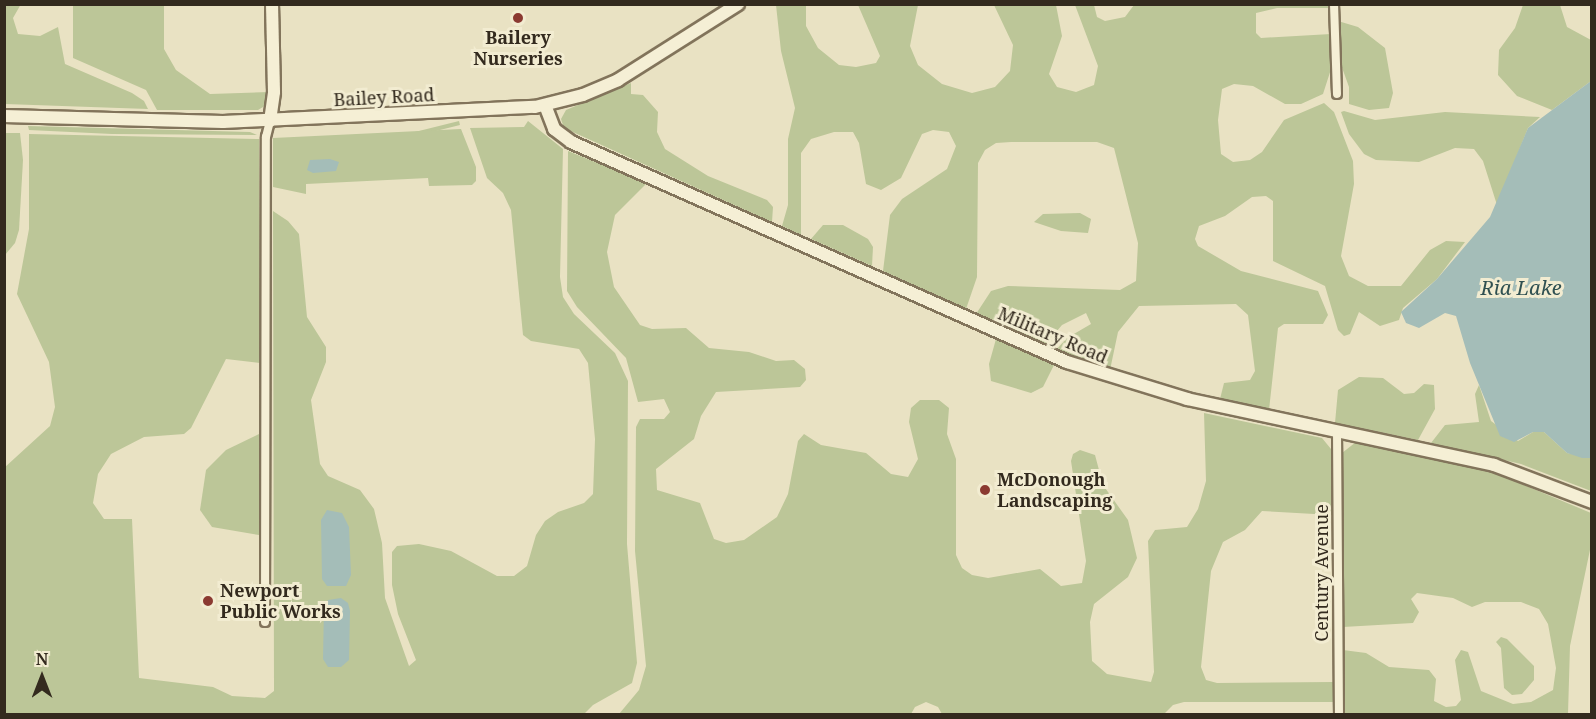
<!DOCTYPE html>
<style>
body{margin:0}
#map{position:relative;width:1596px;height:719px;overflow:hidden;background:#e9e2c3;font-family:"Noto Serif",serif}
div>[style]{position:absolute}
.green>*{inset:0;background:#bcc698;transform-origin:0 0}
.water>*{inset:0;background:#a4bdb8}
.roads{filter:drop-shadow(2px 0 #82745b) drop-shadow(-2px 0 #82745b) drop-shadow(0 2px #82745b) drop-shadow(0 -2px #82745b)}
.street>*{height:8px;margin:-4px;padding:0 4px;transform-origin:4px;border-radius:4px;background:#f5efd5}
.secondary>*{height:12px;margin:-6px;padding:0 6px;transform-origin:6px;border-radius:6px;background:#f5efd5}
.dots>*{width:16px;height:16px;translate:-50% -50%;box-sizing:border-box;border:3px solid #f2ecd1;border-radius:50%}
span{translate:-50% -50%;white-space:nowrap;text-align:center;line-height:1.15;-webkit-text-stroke:6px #f2ecd1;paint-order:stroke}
.poi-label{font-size:18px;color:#332a1e;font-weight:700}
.left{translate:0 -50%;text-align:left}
.street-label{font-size:18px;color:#332a1e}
.water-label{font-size:20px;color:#2f5051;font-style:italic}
.frame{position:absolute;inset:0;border:6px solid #332a1e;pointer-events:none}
.north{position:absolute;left:12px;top:647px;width:60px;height:60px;-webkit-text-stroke:4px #f2ecd1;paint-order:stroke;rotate:0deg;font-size:16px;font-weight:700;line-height:24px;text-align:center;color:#332a1e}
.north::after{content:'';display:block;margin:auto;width:21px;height:27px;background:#332a1e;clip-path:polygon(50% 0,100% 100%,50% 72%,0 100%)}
</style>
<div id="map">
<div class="green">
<div style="clip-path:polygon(21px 4px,13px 18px,18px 34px,40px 36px,58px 27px,65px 64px,132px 93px,144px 101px,148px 109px,5px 104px,5px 5px)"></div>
<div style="clip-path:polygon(73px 5px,164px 5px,164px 49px,176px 70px,210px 94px,269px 92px,268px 104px,258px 110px,157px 110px,146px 90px,73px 58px)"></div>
<div style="clip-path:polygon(776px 5px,806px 5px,806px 26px,818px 48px,839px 65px,856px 67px,876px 63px,880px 56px,858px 5px,918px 5px,910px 46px,918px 65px,942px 84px,972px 93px,995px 87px,1010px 71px,1013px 45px,994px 5px,1056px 5px,1062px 36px,1049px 74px,1057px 87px,1076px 92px,1094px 85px,1098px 66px,1075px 5px,1094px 5px,1097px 17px,1105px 21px,1125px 17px,1134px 5px,1331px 5px,1331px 8px,1277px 8px,1256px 13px,1256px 33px,1261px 38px,1331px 34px,1332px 66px,1323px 94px,1301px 104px,1285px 104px,1253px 86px,1234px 84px,1222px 89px,1218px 120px,1221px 154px,1233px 162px,1250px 160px,1262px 152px,1284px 120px,1324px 103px,1334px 112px,1353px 161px,1354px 184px,1341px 256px,1349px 276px,1368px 286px,1401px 286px,1430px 250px,1446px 241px,1465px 242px,1437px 279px,1403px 308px,1399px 320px,1380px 326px,1359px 312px,1350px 334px,1344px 336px,1338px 330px,1325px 286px,1273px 261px,1273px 201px,1266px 196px,1252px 197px,1225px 216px,1199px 226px,1195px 239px,1198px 246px,1241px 271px,1318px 291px,1328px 315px,1323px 324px,1284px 324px,1278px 328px,1269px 410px,1220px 399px,1224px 383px,1250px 380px,1255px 371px,1248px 315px,1236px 304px,1139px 306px,1118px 332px,1110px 370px,1056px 350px,1067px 338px,1091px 324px,1086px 313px,1062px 325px,1045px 345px,976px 314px,991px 291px,1008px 286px,1120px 290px,1136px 281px,1138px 243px,1114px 148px,1097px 142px,1011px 142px,996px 143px,985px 150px,978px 163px,977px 277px,966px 309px,883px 271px,890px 215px,902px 199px,947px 169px,956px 146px,949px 132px,933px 130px,922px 134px,901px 178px,881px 190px,866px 184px,859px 143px,853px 132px,834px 132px,811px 139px,801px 153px,801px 235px,782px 226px,788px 205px,788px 139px,795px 108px,781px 51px)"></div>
<div style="clip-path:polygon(1523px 5px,1560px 5px,1567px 27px,1591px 40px,1591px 81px,1552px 110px,1517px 96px,1498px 75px,1499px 50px,1515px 28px)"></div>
<div style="clip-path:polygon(1338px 21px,1358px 27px,1385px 48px,1393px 93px,1389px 108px,1369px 110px,1349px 104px,1349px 87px,1340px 62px)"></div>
<div style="clip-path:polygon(631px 83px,631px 94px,643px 95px,658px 112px,657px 132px,665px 149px,708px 176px,767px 200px,773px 207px,772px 222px,564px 128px,561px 119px,566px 110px)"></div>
<div style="clip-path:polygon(1344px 111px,1375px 120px,1445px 112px,1540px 117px,1528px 128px,1497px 205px,1483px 161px,1474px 149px,1455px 148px,1419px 162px,1376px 160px,1364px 154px,1349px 134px,1341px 112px)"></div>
<div style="left:459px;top:121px;width:4px;height:177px;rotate:76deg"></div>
<div style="clip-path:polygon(528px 121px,563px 149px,560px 277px,563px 297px,574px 314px,615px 353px,628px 381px,627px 544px,637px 663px,632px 683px,593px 705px,584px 714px,5px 714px,4px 468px,50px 426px,55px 407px,49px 362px,17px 294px,29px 229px,29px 134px,259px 139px,260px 363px,226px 359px,191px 428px,184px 434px,144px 437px,111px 454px,98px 474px,93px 503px,104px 519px,132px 519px,139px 678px,213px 687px,232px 696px,265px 698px,274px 691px,273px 211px,288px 221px,299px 234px,307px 317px,326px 347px,326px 362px,311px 400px,320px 464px,328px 476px,360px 490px,374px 509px,382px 543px,385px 598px,409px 666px,416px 660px,398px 614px,392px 585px,392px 552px,397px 546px,419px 544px,451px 551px,497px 576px,514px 576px,527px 566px,536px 535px,545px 521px,558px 512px,584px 503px,593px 494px,595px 439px,588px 363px,579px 349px,531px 341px,523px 335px,511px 210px,503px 193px,487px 178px,470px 128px,524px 127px)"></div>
<div style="clip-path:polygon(28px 126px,250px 132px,257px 135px,112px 134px,29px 130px)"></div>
<div style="clip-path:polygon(461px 129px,476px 167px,476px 181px,472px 185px,429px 186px,428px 178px,306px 184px,306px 194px,273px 187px,273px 138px)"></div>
<div style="clip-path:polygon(5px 133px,20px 133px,23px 160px,19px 230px,15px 243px,5px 255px)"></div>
<div style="clip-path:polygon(568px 151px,647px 183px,615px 215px,607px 252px,614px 287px,640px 325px,652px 329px,686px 328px,709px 348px,749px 352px,776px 361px,794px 360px,805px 369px,806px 380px,800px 387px,716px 392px,701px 416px,694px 439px,656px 469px,657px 490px,700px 503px,714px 539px,726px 543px,744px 540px,777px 517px,788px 494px,798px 441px,804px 434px,821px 445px,866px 453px,891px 474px,908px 477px,918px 459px,909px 422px,911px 408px,920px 400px,939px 400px,949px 408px,947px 434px,956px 459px,956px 555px,962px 568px,972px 575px,988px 578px,1040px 569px,1061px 586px,1082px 583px,1086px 561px,1071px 461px,1073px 454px,1080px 450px,1095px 455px,1103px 485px,1128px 520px,1137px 558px,1128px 577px,1094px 604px,1090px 622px,1092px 661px,1107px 674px,1151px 682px,1154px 672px,1148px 541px,1155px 530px,1187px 527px,1198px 509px,1206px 481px,1204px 413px,1322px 438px,1331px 449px,1332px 515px,1262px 511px,1245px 530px,1223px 542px,1211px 571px,1201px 667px,1206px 680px,1217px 683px,1333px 682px,1334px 702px,1184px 702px,1173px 705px,1164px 714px,942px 714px,938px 707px,926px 702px,915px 707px,911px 714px,619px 714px,639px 690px,646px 666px,635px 551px,636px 427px,640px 419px,664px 419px,670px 412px,664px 399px,638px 402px,626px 358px,577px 307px,567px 291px)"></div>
<div style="clip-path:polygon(1080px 213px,1091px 219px,1088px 233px,1061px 231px,1034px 222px,1043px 214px)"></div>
<div style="clip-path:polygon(823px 225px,843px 225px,868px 239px,873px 247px,872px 266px,811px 239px)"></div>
<div style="clip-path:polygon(996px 339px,1054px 365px,1043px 387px,1031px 393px,991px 381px,989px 364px)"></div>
<div style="clip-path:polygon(1359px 377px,1383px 378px,1404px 394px,1414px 393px,1424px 384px,1434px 385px,1435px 409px,1418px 440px,1335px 423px,1338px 390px)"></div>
<div style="clip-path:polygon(1479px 385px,1491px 421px,1518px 441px,1533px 432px,1544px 432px,1567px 453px,1591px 458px,1591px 491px,1521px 464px,1431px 443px,1445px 425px,1479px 422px,1475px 394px)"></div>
<div style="clip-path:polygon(259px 434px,259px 535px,212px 527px,200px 510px,206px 470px,226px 450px)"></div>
<div style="clip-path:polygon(1356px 442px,1498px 474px,1591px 513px,1591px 545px,1570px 646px,1568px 714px,1343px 714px,1343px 650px,1366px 653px,1389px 667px,1429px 670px,1436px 679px,1434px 701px,1446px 707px,1456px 706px,1461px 700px,1455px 660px,1461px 650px,1468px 652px,1481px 691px,1513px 704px,1531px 702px,1553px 690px,1556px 668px,1548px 624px,1539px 609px,1521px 602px,1485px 602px,1472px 607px,1453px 598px,1417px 593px,1411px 599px,1419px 612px,1413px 623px,1343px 627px,1342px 453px)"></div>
<div style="clip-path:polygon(1501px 637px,1507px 639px,1534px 666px,1534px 680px,1522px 694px,1512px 695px,1504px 688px,1501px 648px,1496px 642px)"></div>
</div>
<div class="water">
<div style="clip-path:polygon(1591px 81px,1592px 458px,1582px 458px,1567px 453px,1544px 432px,1533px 432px,1514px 442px,1500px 436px,1470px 363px,1456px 316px,1445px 313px,1419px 328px,1406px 323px,1401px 312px,1437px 279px,1490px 217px,1528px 128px)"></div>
<div style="clip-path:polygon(330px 159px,339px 162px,336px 171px,313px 173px,307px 170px,310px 160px)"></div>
<div style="clip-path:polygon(327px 510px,342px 513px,349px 527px,351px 575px,346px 586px,327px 586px,322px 579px,321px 520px)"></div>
<div style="clip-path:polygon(341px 598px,348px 603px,350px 611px,349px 660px,341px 667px,328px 667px,323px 659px,324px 606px,328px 600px)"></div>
</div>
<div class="roads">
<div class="street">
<div style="left:1334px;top:4px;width:90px;rotate:88.1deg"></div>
<div style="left:1337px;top:431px;width:283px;rotate:89.6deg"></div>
<div style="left:265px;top:622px;width:485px;rotate:-89.9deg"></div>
<div style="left:266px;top:137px;width:16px;rotate:-76deg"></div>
</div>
<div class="secondary">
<div style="left:545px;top:105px;width:26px;rotate:69deg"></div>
<div style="left:554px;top:129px;width:21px;rotate:37deg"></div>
<div style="left:571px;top:142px;width:543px;rotate:23.92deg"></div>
<div style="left:1067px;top:362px;width:126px;rotate:17.1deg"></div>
<div style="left:1187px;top:399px;width:314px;rotate:12.1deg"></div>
<div style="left:1494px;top:465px;width:105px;rotate:20.7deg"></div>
<div style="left:4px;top:116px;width:219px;rotate:1.6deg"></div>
<div style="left:223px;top:122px;width:312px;rotate:-2.8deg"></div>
<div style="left:535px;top:107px;width:49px;rotate:-14deg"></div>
<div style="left:583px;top:95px;width:38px;rotate:-23deg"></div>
<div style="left:618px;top:80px;width:142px;rotate:-32.3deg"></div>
<div style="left:270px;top:121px;width:29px;rotate:-82deg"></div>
<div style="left:274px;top:92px;width:88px;rotate:-91.3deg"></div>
</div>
</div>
<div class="dots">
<div style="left:518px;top:18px;background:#8b3a31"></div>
<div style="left:985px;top:490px;background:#8b3a31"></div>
<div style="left:208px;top:601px;background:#8b3a31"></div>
</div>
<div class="poi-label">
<span style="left:518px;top:48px">Bailery<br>Nurseries</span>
<span class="left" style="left:997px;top:490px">McDonough<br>Landscaping</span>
<span class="left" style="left:220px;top:601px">Newport<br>Public Works</span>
</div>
<div class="street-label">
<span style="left:384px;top:97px;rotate:-3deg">Bailey Road</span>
<span style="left:1053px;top:335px;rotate:23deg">Military Road</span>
<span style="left:1321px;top:573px;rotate:-90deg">Century Avenue</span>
</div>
<div class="water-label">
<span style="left:1521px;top:287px">Ria Lake</span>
</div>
<div class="frame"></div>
<div class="north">N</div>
</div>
